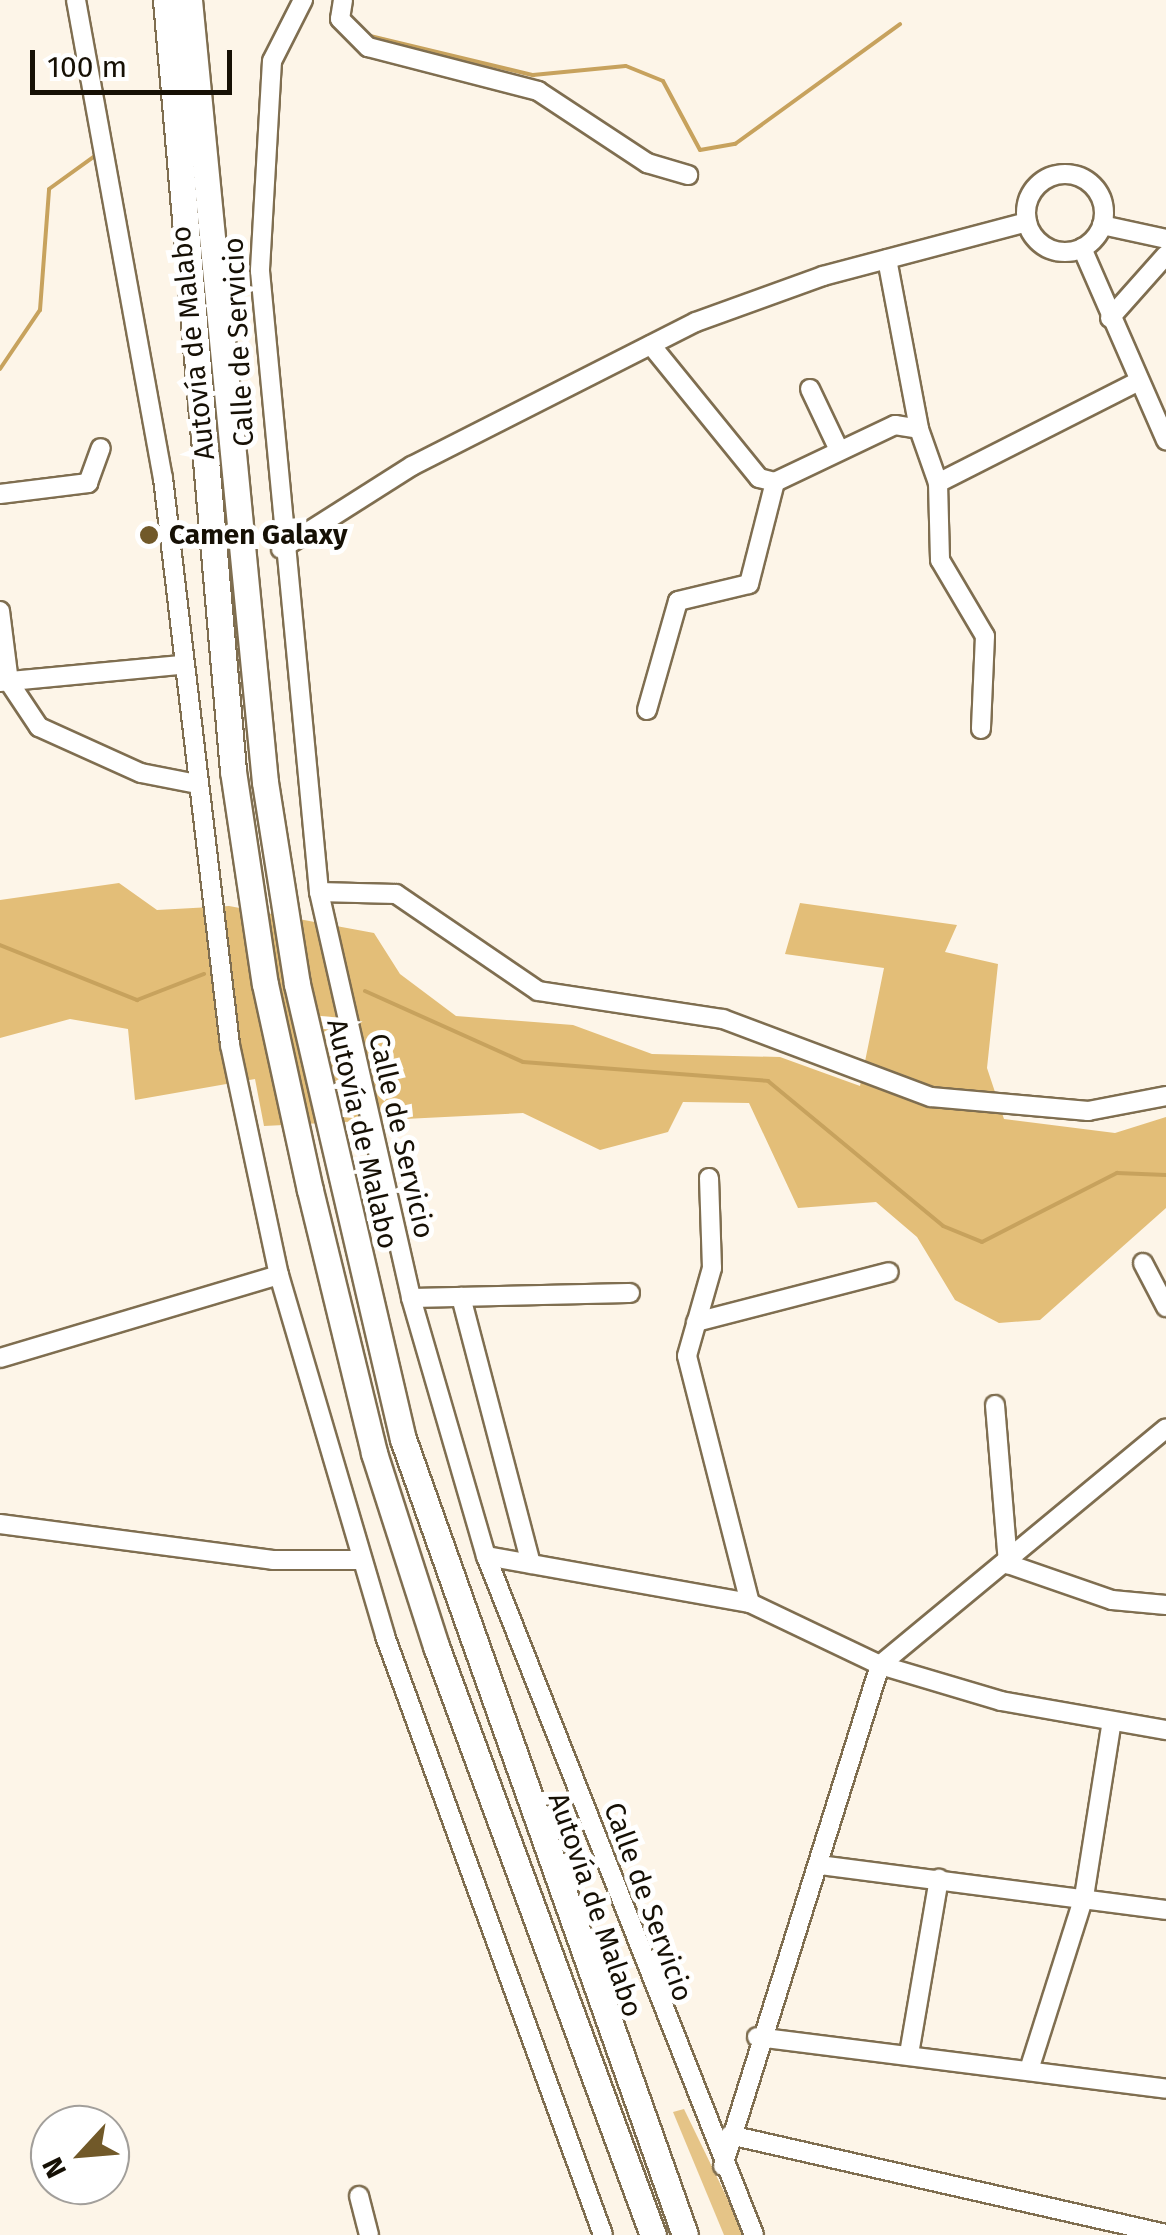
<!DOCTYPE html>
<meta charset="utf-8">
<style>
body{margin:0}
#map{position:relative;width:1166px;height:2235px;overflow:hidden;background:#fdf5e8;font-family:"Fira Sans",sans-serif}
div>[style]{position:absolute}
.green>*{inset:0;background:#e5c487}
.forest>*{inset:0;background:#e3be78}
.stream>*{height:4px;margin:-2px;padding:0 2px;transform-origin:2px;border-radius:2px;background:#c7a25d}
.roads{filter:drop-shadow(2px 0 #7f6e50) drop-shadow(-2px 0 #7f6e50) drop-shadow(0 2px #7f6e50) drop-shadow(0 -2px #7f6e50)}
.minor>*{height:18px;margin:-9px;padding:0 9px;transform-origin:9px;border-radius:9px;background:#fff}
.minor>.ring{margin:-9px;padding:0;box-sizing:content-box;background:none;border:18px solid #fff;border-radius:50%}
.highway>*{height:25px;margin:-12.5px;padding:0 12.5px;transform-origin:12.5px;border-radius:12.5px;background:#fff}
.dots>*{width:28px;height:28px;translate:-50% -50%;box-sizing:border-box;border:5px solid #fff;border-radius:50%}
span{translate:-50% -50%;white-space:nowrap;text-align:center;line-height:1.15;-webkit-text-stroke:10px #fff;paint-order:stroke}
.street-label{font-size:28px;color:#161005}
.poi-label{font-size:28px;color:#161005;font-weight:700}
.left{translate:0 -50%;text-align:left}
.north{position:absolute;left:30px;top:2105px;width:100px;height:100px;box-sizing:border-box;background:#fff;border:2px solid #a29f9b;border-radius:50%;rotate:244deg;font-size:28px;font-weight:700;line-height:40px;text-align:center;color:#161005}
.north::after{content:'';display:block;margin:auto;width:35px;height:45px;background:#715929;clip-path:polygon(50% 0,100% 100%,50% 72%,0 100%)}
.scale{position:absolute;left:30px;top:50px;width:202px;height:45px;box-sizing:border-box;border:5px solid #161005;border-top:0;padding-left:12px;font-size:30px;line-height:35px;white-space:nowrap;color:#161005;-webkit-text-stroke:8px #fff;paint-order:stroke}
</style>
<div id="map">
<div class="green">
<div style="clip-path:polygon(684px 2109px,745px 2235px,724px 2235px,673px 2112px)"></div>
</div>
<div class="forest">
<div style="clip-path:polygon(119px 883px,157px 910px,229px 906px,374px 933px,400px 974px,456px 1016px,573px 1025px,652px 1054px,780px 1057px,860px 1086px,884px 968px,785px 954px,800px 903px,957px 925px,945px 952px,998px 964px,987px 1068px,1004px 1119px,1115px 1133px,1166px 1117px,1166px 1208px,1040px 1320px,999px 1323px,955px 1300px,917px 1237px,876px 1202px,798px 1208px,749px 1103px,683px 1102px,668px 1132px,600px 1150px,523px 1113px,264px 1126px,255px 1079px,135px 1100px,128px 1029px,70px 1019px,0 1038px,0 900px)"></div>
</div>
<div class="stream">
<div style="left:370px;top:36px;width:168px;rotate:13.5deg"></div>
<div style="left:533px;top:75px;width:93px;rotate:-5.5deg"></div>
<div style="left:626px;top:66px;width:40px;rotate:22deg"></div>
<div style="left:663px;top:81px;width:78px;rotate:61.8deg"></div>
<div style="left:700px;top:150px;width:36px;rotate:-10deg"></div>
<div style="left:735px;top:144px;width:204px;rotate:-36deg"></div>
<div style="left:0;top:369px;width:71px;rotate:-55.9deg"></div>
<div style="left:40px;top:310px;width:121px;rotate:-85.7deg"></div>
<div style="left:49px;top:189px;width:57px;rotate:-35.7deg"></div>
<div style="left:0;top:945px;width:148px;rotate:21.9deg"></div>
<div style="left:137px;top:1000px;width:72px;rotate:-21.2deg"></div>
<div style="left:365px;top:991px;width:173px;rotate:24.2deg"></div>
<div style="left:523px;top:1062px;width:246px;rotate:4.4deg"></div>
<div style="left:768px;top:1081px;width:227px;rotate:39.6deg"></div>
<div style="left:943px;top:1226px;width:42px;rotate:22.3deg"></div>
<div style="left:982px;top:1242px;width:152px;rotate:-27.1deg"></div>
<div style="left:1117px;top:1173px;width:49px;rotate:2.3deg"></div>
</div>
<div class="roads">
<div class="minor">
<div style="left:76px;top:0;width:486px;rotate:79.7deg"></div>
<div style="left:163px;top:478px;width:571px;rotate:83.26deg"></div>
<div style="left:230px;top:1045px;width:235px;rotate:78deg"></div>
<div style="left:279px;top:1275px;width:376px;rotate:73.6deg"></div>
<div style="left:385px;top:1636px;width:637px;rotate:70deg"></div>
<div style="left:303px;top:0;width:68px;rotate:116.9deg"></div>
<div style="left:272px;top:61px;width:210px;rotate:93.3deg"></div>
<div style="left:260px;top:271px;width:624px;rotate:84.57deg"></div>
<div style="left:319px;top:892px;width:416px;rotate:77.2deg"></div>
<div style="left:411px;top:1298px;width:269px;rotate:73.8deg"></div>
<div style="left:486px;top:1556px;width:730px;rotate:68.46deg"></div>
<div style="left:343px;top:0;width:19px;rotate:99deg"></div>
<div style="left:340px;top:19px;width:40px;rotate:45deg"></div>
<div style="left:368px;top:47px;width:176px;rotate:14.5deg"></div>
<div style="left:538px;top:91px;width:131px;rotate:33.4deg"></div>
<div style="left:647px;top:163px;width:43px;rotate:16.3deg"></div>
<div class="ring" style="left:1026px;top:174px;width:60px;height:60px"></div>
<div style="left:1102px;top:225px;width:66px;rotate:12.3deg"></div>
<div style="left:1082px;top:248px;width:210px;rotate:66.4deg"></div>
<div style="left:887px;top:259px;width:173px;rotate:79.3deg"></div>
<div style="left:919px;top:429px;width:57px;rotate:70.6deg"></div>
<div style="left:938px;top:483px;width:223px;rotate:-26.9deg"></div>
<div style="left:1110px;top:318px;width:84px;rotate:-48.4deg"></div>
<div style="left:651px;top:345px;width:171px;rotate:50.9deg"></div>
<div style="left:759px;top:478px;width:16px;rotate:14deg"></div>
<div style="left:775px;top:482px;width:133px;rotate:-25.4deg"></div>
<div style="left:895px;top:425px;width:24px;rotate:9deg"></div>
<div style="left:810px;top:389px;width:68px;rotate:64.6deg"></div>
<div style="left:938px;top:483px;width:77px;rotate:88.5deg"></div>
<div style="left:940px;top:560px;width:88px;rotate:59.4deg"></div>
<div style="left:985px;top:636px;width:93px;rotate:92.5deg"></div>
<div style="left:0;top:494px;width:89px;rotate:-7.1deg"></div>
<div style="left:88px;top:483px;width:37px;rotate:-70deg"></div>
<div style="left:281px;top:549px;width:155px;rotate:-32.4deg"></div>
<div style="left:412px;top:466px;width:318px;rotate:-26.9deg"></div>
<div style="left:696px;top:322px;width:135px;rotate:-19.9deg"></div>
<div style="left:823px;top:276px;width:211px;rotate:-14.8deg"></div>
<div style="left:0;top:611px;width:72px;rotate:82.8deg"></div>
<div style="left:9px;top:682px;width:54px;rotate:56.3deg"></div>
<div style="left:39px;top:727px;width:112px;rotate:24.3deg"></div>
<div style="left:141px;top:773px;width:52px;rotate:11.1deg"></div>
<div style="left:0;top:682px;width:182px;rotate:-5.4deg"></div>
<div style="left:647px;top:710px;width:113px;rotate:-74.1deg"></div>
<div style="left:678px;top:601px;width:73px;rotate:-13.5deg"></div>
<div style="left:749px;top:584px;width:105px;rotate:-75.7deg"></div>
<div style="left:319px;top:892px;width:77px;rotate:1.5deg"></div>
<div style="left:396px;top:894px;width:172px;rotate:34.3deg"></div>
<div style="left:538px;top:991px;width:187px;rotate:8.6deg"></div>
<div style="left:723px;top:1019px;width:222px;rotate:20.6deg"></div>
<div style="left:931px;top:1097px;width:158px;rotate:5.1deg"></div>
<div style="left:1088px;top:1111px;width:79px;rotate:-10.9deg"></div>
<div style="left:709px;top:1178px;width:90px;rotate:88.1deg"></div>
<div style="left:712px;top:1268px;width:91px;rotate:105.9deg"></div>
<div style="left:687px;top:1356px;width:255px;rotate:75.7deg"></div>
<div style="left:1143px;top:1263px;width:50px;rotate:62.4deg"></div>
<div style="left:461px;top:1297px;width:276px;rotate:75.3deg"></div>
<div style="left:411px;top:1298px;width:219px;rotate:-1.3deg"></div>
<div style="left:696px;top:1322px;width:199px;rotate:-14.5deg"></div>
<div style="left:0;top:1358px;width:291px;rotate:-16.6deg"></div>
<div style="left:995px;top:1405px;width:160px;rotate:85.3deg"></div>
<div style="left:0;top:1524px;width:275px;rotate:7.5deg"></div>
<div style="left:273px;top:1560px;width:87px"></div>
<div style="left:486px;top:1556px;width:268px;rotate:10.1deg"></div>
<div style="left:750px;top:1603px;width:144px;rotate:25.5deg"></div>
<div style="left:880px;top:1665px;width:371px;rotate:-39.6deg"></div>
<div style="left:1008px;top:1564px;width:110px;rotate:19.1deg"></div>
<div style="left:1112px;top:1600px;width:54px;rotate:5.3deg"></div>
<div style="left:820px;top:1865px;width:349px;rotate:7.4deg"></div>
<div style="left:757px;top:2037px;width:412px;rotate:7.2deg"></div>
<div style="left:909px;top:2054px;width:178px;rotate:-80.3deg"></div>
<div style="left:1029px;top:2070px;width:182px;rotate:-72.4deg"></div>
<div style="left:1084px;top:1897px;width:178px;rotate:-81deg"></div>
<div style="left:730px;top:2135px;width:447px;rotate:12.8deg"></div>
<div style="left:723px;top:2166px;width:525px;rotate:-72.6deg"></div>
<div style="left:880px;top:1665px;width:126px;rotate:16.6deg"></div>
<div style="left:1001px;top:1701px;width:168px;rotate:10deg"></div>
<div style="left:359px;top:2196px;width:40px;rotate:75.6deg"></div>
</div>
<div class="highway">
<div style="left:166px;top:0;width:774px;rotate:85.03deg"></div>
<div style="left:233px;top:771px;width:215px;rotate:81.5deg"></div>
<div style="left:265px;top:984px;width:211px;rotate:77.7deg"></div>
<div style="left:310px;top:1190px;width:271px;rotate:76.3deg"></div>
<div style="left:374px;top:1453px;width:203px;rotate:72.2deg"></div>
<div style="left:436px;top:1646px;width:628px;rotate:69.78deg"></div>
<div style="left:189px;top:0;width:786px;rotate:84.45deg"></div>
<div style="left:265px;top:782px;width:205px;rotate:81deg"></div>
<div style="left:297px;top:984px;width:467px;rotate:76.9deg"></div>
<div style="left:403px;top:1439px;width:844px;rotate:70.49deg"></div>
</div>
</div>
<div class="dots">
<div style="left:149px;top:535px;background:#715929"></div>
</div>
<div class="street-label">
<span style="left:239px;top:342px;rotate:-93deg">Calle de Servicio</span>
<span style="left:193px;top:343px;rotate:-96deg">Autovía de Malabo</span>
<span style="left:362px;top:1134px;rotate:77deg">Autovía de Malabo</span>
<span style="left:401px;top:1136px;rotate:77deg">Calle de Servicio</span>
<span style="left:648px;top:1902px;rotate:70deg">Calle de Servicio</span>
<span style="left:595px;top:1905px;rotate:71deg">Autovía de Malabo</span>
</div>
<div class="poi-label">
<span class="left" style="left:169px;top:535px">Camen Galaxy</span>
</div>
<div class="north">N</div>
<div class="scale">100 m</div>
</div>
